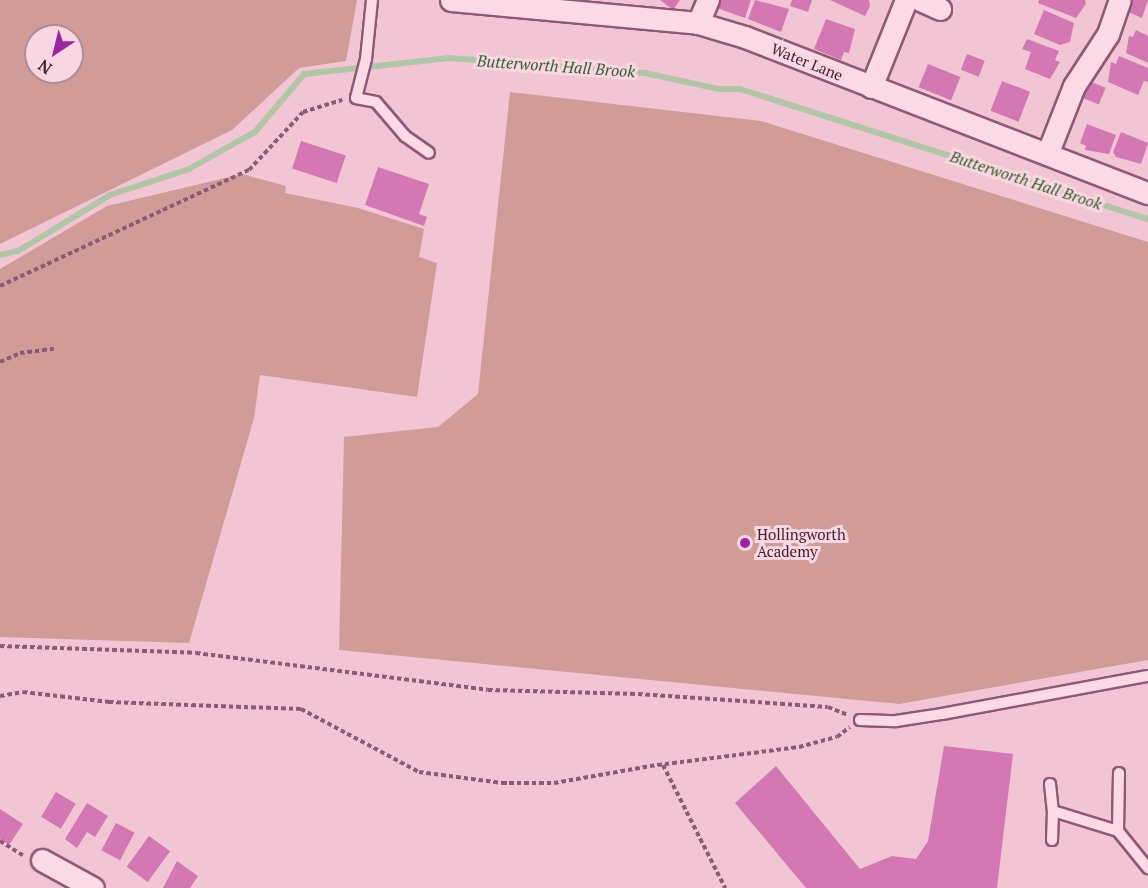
<!DOCTYPE html>
<style>
body{margin:0}
#map{position:relative;width:1148px;height:888px;overflow:hidden;background:#f2c5d5;font-family:"PT Serif",serif}
div>[style]{position:absolute}
.green>*{inset:0;background:#d19c98}
.stream>*{height:6px;margin:-3px;padding:0 3px;transform-origin:3px;border-radius:3px;background:#b2c5a7}
.building>*{inset:0;background:#d378b2;transform-origin:0 0}
.path>*{height:4px;margin-top:-2px;transform-origin:0;background:repeating-linear-gradient(90deg,#8f5975 0 4.5px,transparent 0 7.5px)}
.roads{filter:drop-shadow(2px 0 #8f5975) drop-shadow(-2px 0 #8f5975) drop-shadow(0 2px #8f5975) drop-shadow(0 -2px #8f5975)}
.service>*{height:10px;margin:-5px;padding:0 5px;transform-origin:5px;border-radius:5px;background:#fbdae6}
.minor>*{height:21px;margin:-10.5px;padding:0 10.5px;transform-origin:10.5px;border-radius:10.5px;background:#fbdae6}
.dots>*{width:16px;height:16px;translate:-50% -50%;box-sizing:border-box;border:3px solid #f8d6e2;border-radius:50%}
span{translate:-50% -50%;white-space:nowrap;text-align:center;line-height:1.15;-webkit-text-stroke:6px #f8d6e2;paint-order:stroke}
.street-label{font-size:15px;color:#3e1e30}
.poi-label{font-size:15px;color:#3e1e30}
.left{translate:0 -50%;text-align:left}
.water-label{font-size:16px;color:#325f2d;font-style:italic}
.north{position:absolute;left:24px;top:24px;width:60px;height:60px;box-sizing:border-box;background:#f8d6e2;border:2px solid #ae8c9b;border-radius:50%;rotate:215deg;font-size:16px;font-weight:700;line-height:24px;text-align:center;color:#3e1e30}
.north::after{content:'';display:block;margin:auto;width:21px;height:27px;background:#9b24a3;clip-path:polygon(50% 0,100% 100%,50% 72%,0 100%)}
</style>
<div id="map">
<div class="green">
<div style="clip-path:polygon(evenodd,0 0,357px 0,346px 61px,299px 68px,232px 130px,0 244px,0 0,36px 36px,72px 36px,72px 72px,36px 72px,36px 36px)"></div>
<div style="clip-path:polygon(510px 92px,761px 121px,1148px 242px,1148px 660px,899px 704px,339px 650px,344px 437px,438px 427px,478px 394px)"></div>
<div style="clip-path:polygon(242px 174px,286px 186px,285px 193px,358px 208px,424px 229px,419px 257px,437px 263px,417px 397px,260px 375px,254px 418px,189px 643px,0 637px,0 269px,107px 206px)"></div>
</div>
<div class="stream">
<div style="left:0;top:255px;width:18px;rotate:-13deg"></div>
<div style="left:18px;top:251px;width:108px;rotate:-31.3deg"></div>
<div style="left:110px;top:195px;width:83px;rotate:-18.2deg"></div>
<div style="left:189px;top:169px;width:76px;rotate:-29.3deg"></div>
<div style="left:255px;top:132px;width:76px;rotate:-49.8deg"></div>
<div style="left:304px;top:74px;width:146px;rotate:-6.3deg"></div>
<div style="left:449px;top:58px;width:197px;rotate:4.4deg"></div>
<div style="left:645px;top:73px;width:76px;rotate:12.2deg"></div>
<div style="left:719px;top:89px;width:21px"></div>
<div style="left:740px;top:89px;width:428px;rotate:17.7deg"></div>
</div>
<div class="building">
<div style="clip-path:polygon(660px 0,680px 0,673px 10px)"></div>
<div style="clip-path:polygon(717px 0,751px 0,745px 18px,714px 7px)"></div>
<div style="clip-path:polygon(755px 0,789px 9px,781px 32px,748px 19px)"></div>
<div style="clip-path:polygon(792px 0,812px 0,808px 12px,790px 6px)"></div>
<div style="clip-path:polygon(830px 0,869px 0,870px 6px,865px 16px)"></div>
<div style="clip-path:polygon(1039px 0,1085px 0,1086px 4px,1076px 18px,1038px 3px)"></div>
<div style="clip-path:polygon(1128px 0,1148px 0,1142px 18px,1124px 10px)"></div>
<div style="clip-path:polygon(1044px 10px,1074px 23px,1070px 42px,1060px 45px,1034px 34px)"></div>
<div style="clip-path:polygon(826px 19px,855px 29px,849px 53px,844px 52px,841px 60px,814px 49px)"></div>
<div style="clip-path:polygon(1136px 30px,1148px 36px,1148px 63px,1126px 53px,1129px 36px,1133px 37px)"></div>
<div style="clip-path:polygon(1027px 39px,1059px 51px,1055px 60px,1060px 62px,1050px 79px,1025px 69px,1031px 52px,1022px 49px)"></div>
<div style="left:967px;top:54px;width:19px;height:17px;rotate:21deg"></div>
<div style="clip-path:polygon(1119px 56px,1148px 68px,1148px 82px,1144px 81px,1138px 95px,1108px 82px,1111px 62px,1116px 64px)"></div>
<div style="left:928px;top:64px;width:35px;height:25px;rotate:22deg"></div>
<div style="left:1002px;top:81px;width:30px;height:32px;rotate:21deg"></div>
<div style="left:1089px;top:81px;width:18px;height:18px;rotate:22deg"></div>
<div style="clip-path:polygon(1087px 124px,1116px 135px,1109px 154px,1085px 150px,1086px 146px,1080px 143px)"></div>
<div style="clip-path:polygon(1121px 132px,1148px 143px,1141px 164px,1116px 157px,1113px 152px)"></div>
<div style="left:301px;top:141px;width:47px;height:29px;rotate:18deg"></div>
<div style="clip-path:polygon(378px 167px,429px 184px,419px 214px,427px 217px,424px 226px,365px 205px)"></div>
<div style="clip-path:polygon(944px 746px,1013px 754px,997px 888px,806px 888px,735px 803px,776px 766px,860px 869px,892px 856px,916px 859px,928px 841px)"></div>
<div style="left:56px;top:792px;width:23px;height:29px;rotate:31deg"></div>
<div style="clip-path:polygon(87px 803px,108px 816px,95px 837px,87px 832px,77px 848px,65px 839px)"></div>
<div style="clip-path:polygon(0 809px,23px 824px,9px 845px,0 839px)"></div>
<div style="left:116px;top:823px;width:21px;height:31px;rotate:28deg"></div>
<div style="left:149px;top:836px;width:26px;height:38px;rotate:36deg"></div>
<div style="clip-path:polygon(177px 861px,198px 876px,190px 888px,163px 888px)"></div>
</div>
<div class="path">
<div style="left:0;top:286px;width:275px;rotate:-25deg"></div>
<div style="left:249px;top:170px;width:79px;rotate:-47deg"></div>
<div style="left:303px;top:112px;width:41px;rotate:-17.1deg"></div>
<div style="left:0;top:362px;width:22px;rotate:-24deg"></div>
<div style="left:20px;top:353px;width:34px;rotate:-7deg"></div>
<div style="left:0;top:646px;width:196px;rotate:2deg"></div>
<div style="left:196px;top:653px;width:294px;rotate:7.2deg"></div>
<div style="left:488px;top:690px;width:150px;rotate:1.5deg"></div>
<div style="left:638px;top:694px;width:190px;rotate:3.9deg"></div>
<div style="left:828px;top:707px;width:22px;rotate:22deg"></div>
<div style="left:0;top:696px;width:23px;rotate:-10deg"></div>
<div style="left:23px;top:692px;width:87px;rotate:6.6deg"></div>
<div style="left:109px;top:702px;width:192px;rotate:2.1deg"></div>
<div style="left:301px;top:709px;width:134px;rotate:28.1deg"></div>
<div style="left:419px;top:772px;width:84px;rotate:7.5deg"></div>
<div style="left:502px;top:783px;width:52px"></div>
<div style="left:554px;top:783px;width:97px;rotate:-10deg"></div>
<div style="left:650px;top:766px;width:150px;rotate:-7.3deg"></div>
<div style="left:799px;top:747px;width:39px;rotate:-15deg"></div>
<div style="left:837px;top:737px;width:16px;rotate:-38deg"></div>
<div style="left:663px;top:765px;width:138px;rotate:63.2deg"></div>
<div style="left:0;top:841px;width:28px;rotate:32deg"></div>
</div>
<div class="roads">
<div class="service">
<div style="left:372px;top:0;width:59px;rotate:95.8deg"></div>
<div style="left:366px;top:59px;width:40px;rotate:104.4deg"></div>
<div style="left:356px;top:98px;width:20px;rotate:11deg"></div>
<div style="left:376px;top:102px;width:45px;rotate:49.5deg"></div>
<div style="left:405px;top:136px;width:29px;rotate:35deg"></div>
<div style="left:860px;top:720px;width:36px;rotate:2deg"></div>
<div style="left:896px;top:721px;width:47px;rotate:-8.7deg"></div>
<div style="left:942px;top:714px;width:209px;rotate:-10.5deg"></div>
<div style="left:1119px;top:773px;width:58px;rotate:91deg"></div>
<div style="left:1118px;top:831px;width:48px;rotate:51deg"></div>
<div style="left:1050px;top:784px;width:27px;rotate:84deg"></div>
<div style="left:1052px;top:840px;width:29px;rotate:-88deg"></div>
<div style="left:1053px;top:811px;width:68px;rotate:17.1deg"></div>
</div>
<div class="minor">
<div style="left:451px;top:0;width:248px;rotate:5.3deg"></div>
<div style="left:698px;top:23px;width:49px;rotate:16.6deg"></div>
<div style="left:745px;top:37px;width:432px;rotate:21.2deg"></div>
<div style="left:920px;top:0;width:22px;rotate:24deg"></div>
<div style="left:698px;top:23px;width:25px;rotate:-67deg"></div>
<div style="left:871px;top:87px;width:94px;rotate:-68.1deg"></div>
<div style="left:1048px;top:152px;width:71px;rotate:-68.5deg"></div>
<div style="left:1074px;top:86px;width:62px;rotate:-56.8deg"></div>
<div style="left:1108px;top:34px;width:36px;rotate:-71deg"></div>
<div style="left:42px;top:860px;width:58px;rotate:28.8deg"></div>
</div>
</div>
<div class="dots">
<div style="left:745px;top:543px;background:#9b24a3"></div>
</div>
<div class="street-label">
<span style="left:807px;top:62px;rotate:22deg">Water Lane</span>
</div>
<div class="poi-label">
<span class="left" style="left:757px;top:543px">Hollingworth<br>Academy</span>
</div>
<div class="water-label">
<span style="left:556px;top:66px;rotate:4deg">Butterworth Hall Brook</span>
<span style="left:1026px;top:180px;rotate:18deg">Butterworth Hall Brook</span>
</div>
<div class="north">N</div>
</div>
